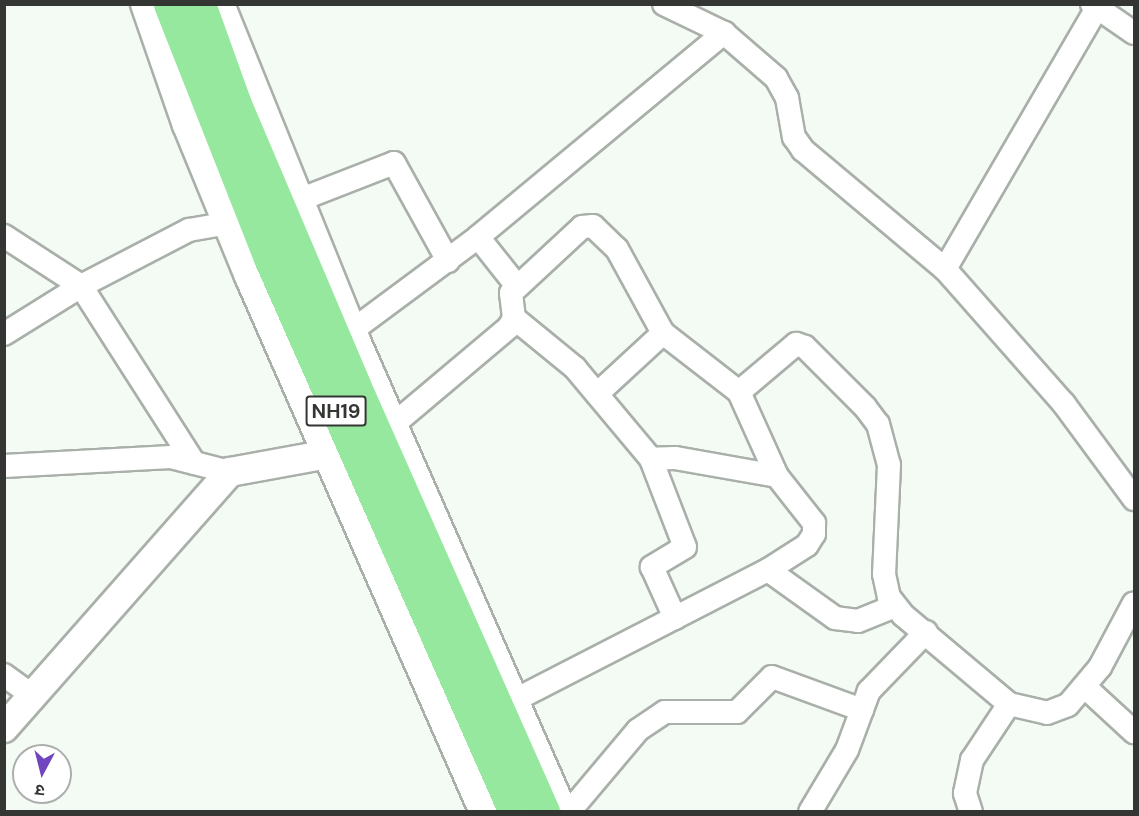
<!DOCTYPE html>
<meta charset="utf-8">
<style>
body{margin:0}
#map{position:relative;width:1139px;height:816px;overflow:hidden;background:#f4fbf4;font-family:"DM Sans","Noto Sans Devanagari",sans-serif}
div>[style]{position:absolute}
.roads{filter:drop-shadow(2px 0 #a9afa9) drop-shadow(-2px 0 #a9afa9) drop-shadow(0 2px #a9afa9) drop-shadow(0 -2px #a9afa9)}
.minor>*{height:22px;margin:-11px;padding:0 11px;transform-origin:11px;border-radius:11px;background:#fff}
.tertiary>*{height:28px;margin:-14px;padding:0 14px;transform-origin:14px;border-radius:14px;background:#fff}
.trunk>*{height:33px;margin:-16.5px;padding:0 16.5px;transform-origin:16.5px;border-radius:16.5px;background:#96e89e}
span{translate:-50% -50%;white-space:nowrap;text-align:center;line-height:1.15;-webkit-text-stroke:6px #fff;paint-order:stroke}
.shield-label span{padding:2px 4px;background:#fff;border:2px solid;border-radius:4px;-webkit-text-stroke-width:0}
.shield-label{font-size:20px;color:#333633;font-weight:700}
.frame{position:absolute;inset:0;border:6px solid #333633;pointer-events:none}
.north{position:absolute;left:12px;top:744px;width:60px;height:60px;box-sizing:border-box;background:#fff;border:2px solid #adafad;border-radius:50%;rotate:187deg;font-size:16px;font-weight:700;line-height:24px;text-align:center;color:#333633}
.north::after{content:'';display:block;margin:auto;width:21px;height:27px;background:#7145be;clip-path:polygon(50% 0,100% 100%,50% 72%,0 100%)}
</style>
<div id="map">
<div class="roads">
<div class="minor">
<div style="left:664px;top:4px;width:67px;rotate:25.8deg"></div>
<div style="left:724px;top:33px;width:69px;rotate:40.9deg"></div>
<div style="left:776px;top:78px;width:23px;rotate:61deg"></div>
<div style="left:787px;top:98px;width:40px;rotate:80deg"></div>
<div style="left:794px;top:137px;width:16px;rotate:55deg"></div>
<div style="left:803px;top:150px;width:185px;rotate:40deg"></div>
<div style="left:945px;top:269px;width:180px;rotate:48.6deg"></div>
<div style="left:1064px;top:404px;width:118px;rotate:53.6deg"></div>
<div style="left:1092px;top:4px;width:51px;rotate:34.6deg"></div>
<div style="left:299px;top:200px;width:102px;rotate:-21.3deg"></div>
<div style="left:394px;top:163px;width:112px;rotate:61.1deg"></div>
<div style="left:4px;top:236px;width:92px;rotate:33deg"></div>
<div style="left:81px;top:286px;width:210px;rotate:57.4deg"></div>
<div style="left:478px;top:237px;width:63px;rotate:51.5deg"></div>
<div style="left:945px;top:269px;width:302px;rotate:-59.8deg"></div>
<div style="left:514px;top:318px;width:79px;rotate:39.3deg"></div>
<div style="left:575px;top:368px;width:119px;rotate:50.1deg"></div>
<div style="left:4px;top:334px;width:91px;rotate:-31.9deg"></div>
<div style="left:81px;top:286px;width:122px;rotate:-27.4deg"></div>
<div style="left:189px;top:230px;width:39px;rotate:-10deg"></div>
<div style="left:356px;top:341px;width:14px;rotate:-86deg"></div>
<div style="left:357px;top:327px;width:151px;rotate:-36.6deg"></div>
<div style="left:478px;top:237px;width:320px;rotate:-39.7deg"></div>
<div style="left:739px;top:392px;width:75px;rotate:-40.1deg"></div>
<div style="left:796px;top:344px;width:9px;rotate:18deg"></div>
<div style="left:805px;top:347px;width:85px;rotate:45deg"></div>
<div style="left:865px;top:407px;width:21px;rotate:53deg"></div>
<div style="left:878px;top:424px;width:42px;rotate:75deg"></div>
<div style="left:889px;top:465px;width:109px;rotate:92.6deg"></div>
<div style="left:884px;top:574px;width:24px;rotate:78deg"></div>
<div style="left:889px;top:597px;width:23px;rotate:52deg"></div>
<div style="left:903px;top:615px;width:138px;rotate:40deg"></div>
<div style="left:1009px;top:704px;width:39px;rotate:13deg"></div>
<div style="left:1047px;top:713px;width:22px;rotate:-21deg"></div>
<div style="left:1068px;top:705px;width:50px;rotate:-49.9deg"></div>
<div style="left:1100px;top:667px;width:72px;rotate:-62deg"></div>
<div style="left:597px;top:394px;width:90px;rotate:-42.7deg"></div>
<div style="left:394px;top:424px;width:150px;rotate:-40.1deg"></div>
<div style="left:509px;top:327px;width:10px;rotate:-61deg"></div>
<div style="left:514px;top:318px;width:25px;rotate:-97deg"></div>
<div style="left:511px;top:293px;width:97px;rotate:-42.9deg"></div>
<div style="left:582px;top:227px;width:11px;rotate:-5deg"></div>
<div style="left:593px;top:226px;width:33px;rotate:44deg"></div>
<div style="left:617px;top:249px;width:96px;rotate:61.3deg"></div>
<div style="left:663px;top:333px;width:96px;rotate:37.8deg"></div>
<div style="left:739px;top:392px;width:92px;rotate:65.7deg"></div>
<div style="left:777px;top:476px;width:104px;rotate:-170deg"></div>
<div style="left:675px;top:458px;width:24px;rotate:178deg"></div>
<div style="left:651px;top:459px;width:94px;rotate:68.9deg"></div>
<div style="left:685px;top:547px;width:39px;rotate:149deg"></div>
<div style="left:652px;top:567px;width:56px;rotate:65.7deg"></div>
<div style="left:4px;top:466px;width:167px;rotate:-3.1deg"></div>
<div style="left:171px;top:457px;width:61px;rotate:14.3deg"></div>
<div style="left:768px;top:570px;width:82px;rotate:35.6deg"></div>
<div style="left:835px;top:618px;width:23px;rotate:7deg"></div>
<div style="left:858px;top:621px;width:40px;rotate:-22deg"></div>
<div style="left:4px;top:675px;width:36px;rotate:36deg"></div>
<div style="left:1085px;top:687px;width:67px;rotate:42.6deg"></div>
<div style="left:513px;top:701px;width:287px;rotate:-27.2deg"></div>
<div style="left:768px;top:570px;width:46px;rotate:-32.7deg"></div>
<div style="left:807px;top:545px;width:13px;rotate:-58deg"></div>
<div style="left:814px;top:534px;width:11px;rotate:-90deg"></div>
<div style="left:814px;top:523px;width:60px;rotate:-128.2deg"></div>
<div style="left:569px;top:812px;width:107px;rotate:-49.9deg"></div>
<div style="left:638px;top:730px;width:32px;rotate:-34deg"></div>
<div style="left:665px;top:712px;width:72px"></div>
<div style="left:737px;top:712px;width:49px;rotate:-45deg"></div>
<div style="left:772px;top:677px;width:96px;rotate:20.1deg"></div>
<div style="left:810px;top:812px;width:72px;rotate:-59.2deg"></div>
<div style="left:847px;top:750px;width:63px;rotate:-69.6deg"></div>
<div style="left:869px;top:691px;width:82px;rotate:-46deg"></div>
<div style="left:971px;top:812px;width:20px;rotate:-108deg"></div>
<div style="left:965px;top:793px;width:34px;rotate:-78deg"></div>
<div style="left:972px;top:760px;width:67px;rotate:-56.5deg"></div>
</div>
<div class="tertiary">
<div style="left:145px;top:4px;width:128px;rotate:70.9deg"></div>
<div style="left:187px;top:125px;width:163px;rotate:67.7deg"></div>
<div style="left:249px;top:276px;width:585px;rotate:66.33deg"></div>
<div style="left:220px;top:4px;width:363px;rotate:68deg"></div>
<div style="left:356px;top:341px;width:514px;rotate:66.27deg"></div>
<div style="left:4px;top:728px;width:341px;rotate:-48.6deg"></div>
<div style="left:230px;top:472px;width:100px;rotate:-10.4deg"></div>
</div>
<div class="trunk">
<div style="left:170px;top:4px;width:273px;rotate:68.5deg"></div>
<div style="left:270px;top:258px;width:606px;rotate:66.14deg"></div>
<div style="left:199px;top:4px;width:104px;rotate:70.3deg"></div>
<div style="left:234px;top:102px;width:307px;rotate:67deg"></div>
<div style="left:354px;top:385px;width:467px;rotate:66.1deg"></div>
</div>
</div>
<div class="shield-label">
<span style="left:336px;top:411px">NH19</span>
</div>
<div class="frame"></div>
<div class="north">उ</div>
</div>
